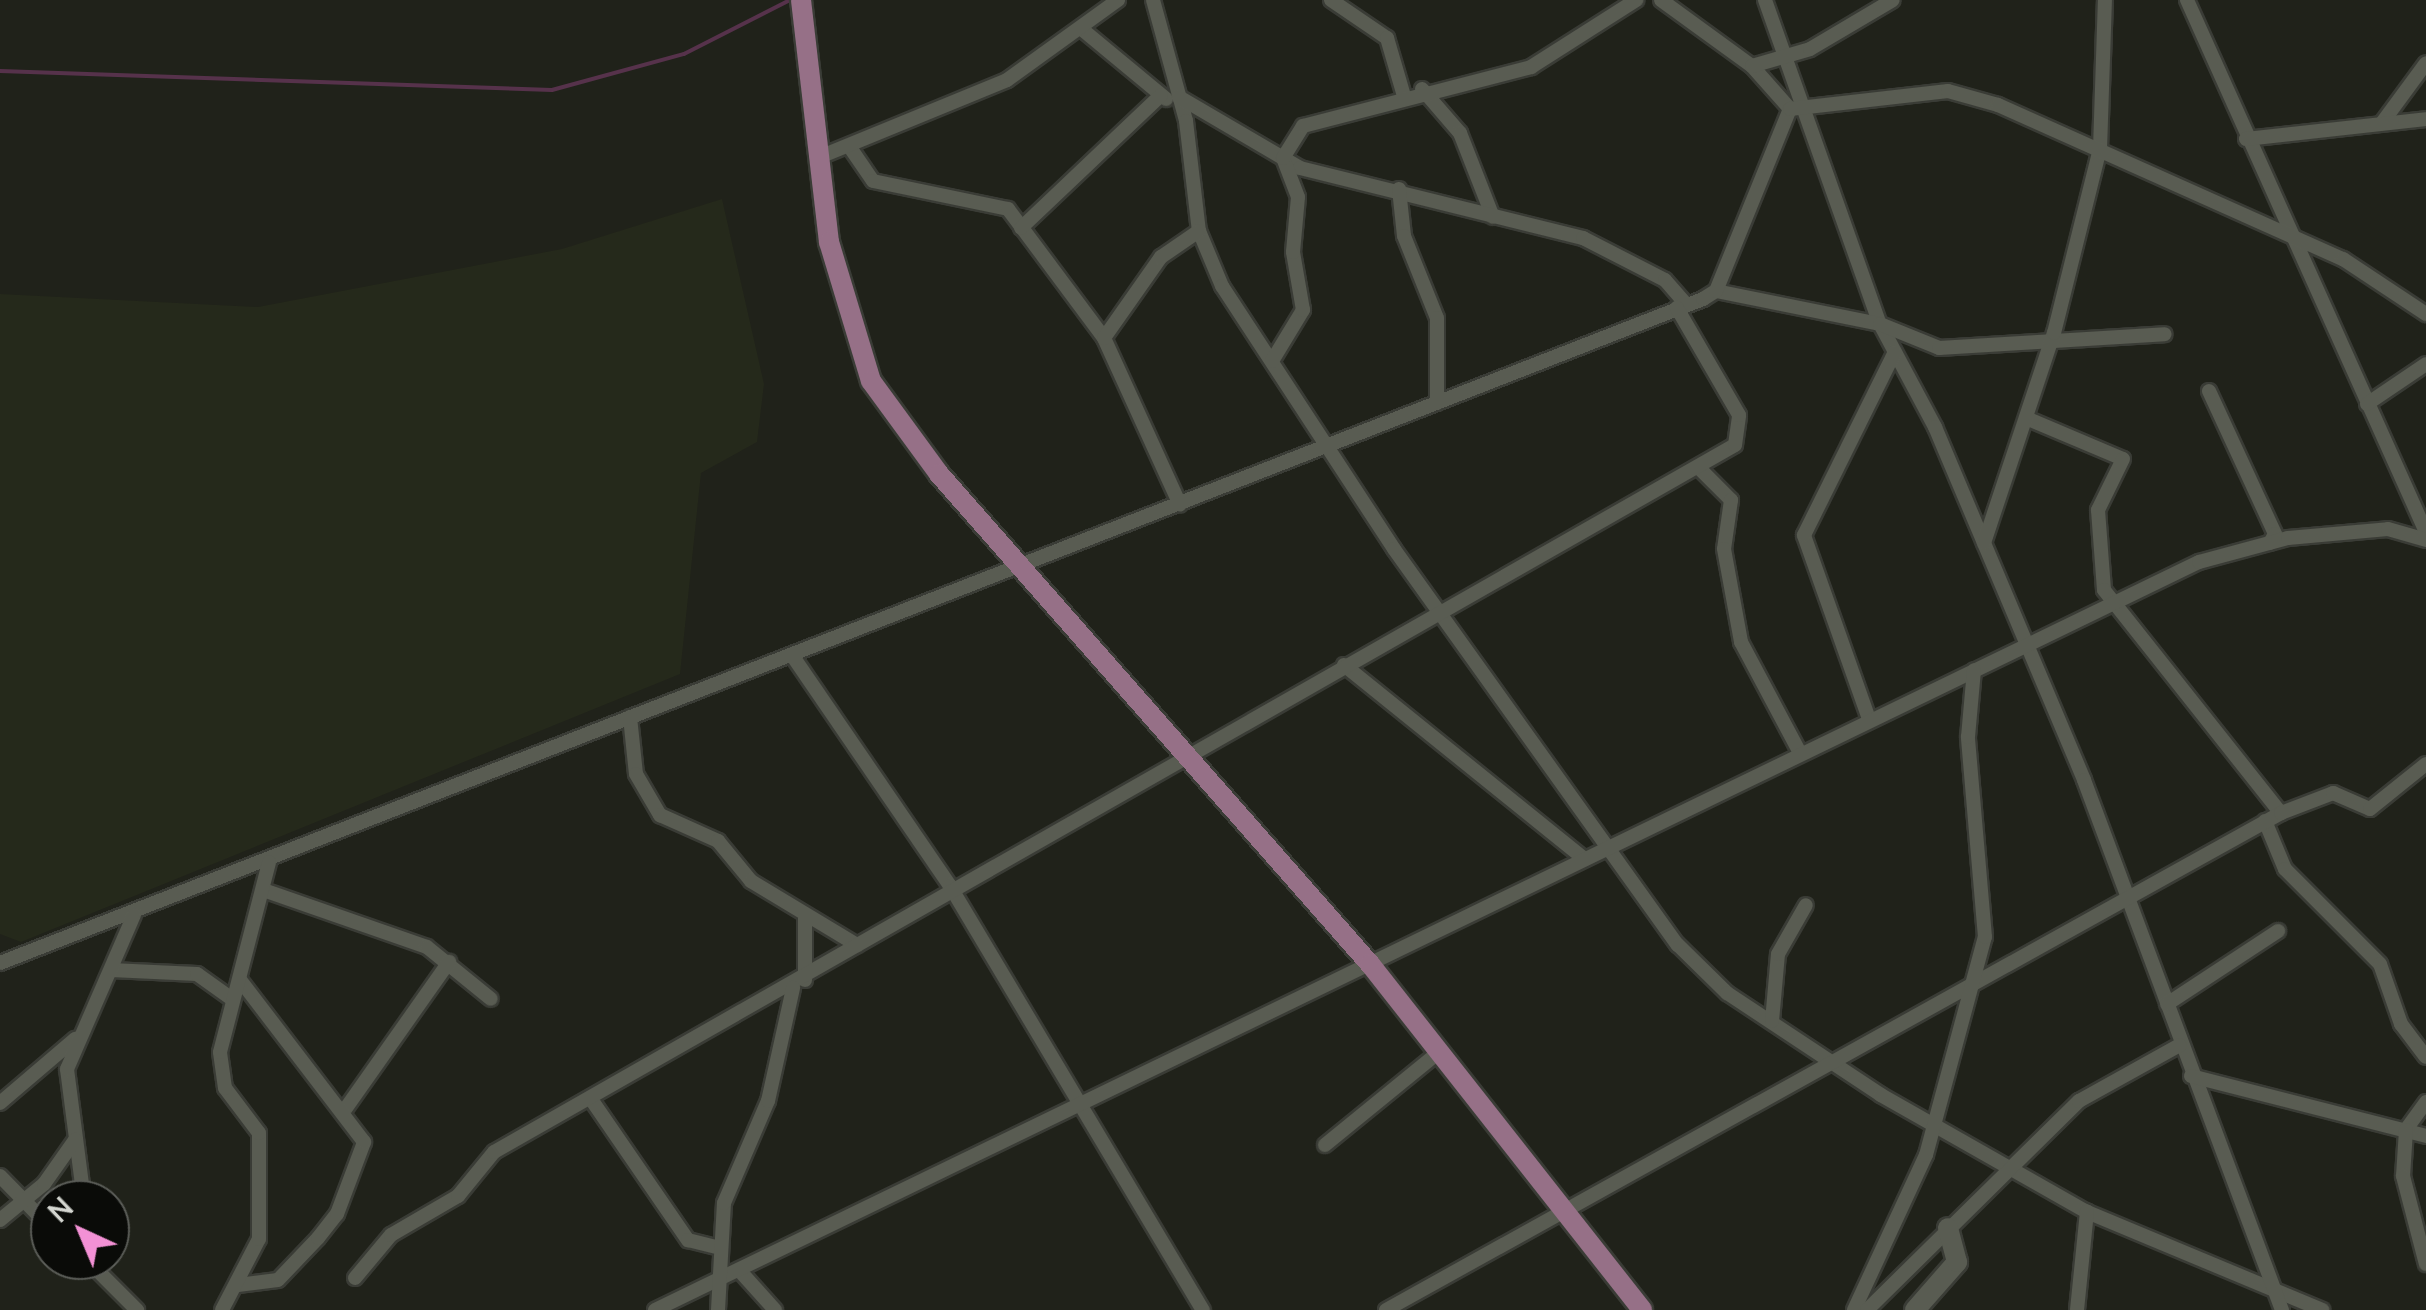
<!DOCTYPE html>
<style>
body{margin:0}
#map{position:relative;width:2426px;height:1310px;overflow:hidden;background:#20221a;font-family:Mulish,sans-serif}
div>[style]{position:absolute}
.built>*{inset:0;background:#25291b}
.stream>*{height:4px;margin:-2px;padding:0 2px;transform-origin:2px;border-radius:2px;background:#56324b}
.roads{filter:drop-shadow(2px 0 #3a3c36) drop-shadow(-2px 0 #3a3c36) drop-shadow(0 2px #3a3c36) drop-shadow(0 -2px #3a3c36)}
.minor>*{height:14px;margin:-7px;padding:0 7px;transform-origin:7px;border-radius:7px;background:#595c52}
.secondary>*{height:20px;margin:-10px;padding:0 10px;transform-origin:10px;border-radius:10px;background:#595c52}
.primary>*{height:20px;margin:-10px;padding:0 10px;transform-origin:10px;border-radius:10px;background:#967087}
span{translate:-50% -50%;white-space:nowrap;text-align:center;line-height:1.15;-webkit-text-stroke:10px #0a0b08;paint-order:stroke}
.north{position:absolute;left:30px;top:1180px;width:100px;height:100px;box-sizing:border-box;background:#0a0b08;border:2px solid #5b5d58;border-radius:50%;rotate:316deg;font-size:28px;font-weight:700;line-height:40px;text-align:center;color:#d5d7d1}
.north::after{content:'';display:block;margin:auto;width:35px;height:45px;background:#f391d5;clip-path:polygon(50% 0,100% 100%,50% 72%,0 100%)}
</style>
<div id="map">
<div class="built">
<div style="clip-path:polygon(722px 199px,764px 384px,757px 442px,701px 473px,680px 674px,21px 942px,0 934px,0 294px,258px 307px,562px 249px)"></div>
</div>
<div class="stream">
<div style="left:0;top:71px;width:552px;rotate:1.97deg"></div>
<div style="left:552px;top:90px;width:137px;rotate:-15.3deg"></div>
<div style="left:684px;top:54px;width:119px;rotate:-27deg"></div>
</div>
<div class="roads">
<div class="minor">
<div style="left:1153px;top:0;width:125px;rotate:74.7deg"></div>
<div style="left:1186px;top:121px;width:111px;rotate:83.3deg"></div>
<div style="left:1199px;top:231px;width:60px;rotate:67.3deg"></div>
<div style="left:1222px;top:286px;width:314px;rotate:56.8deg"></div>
<div style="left:1394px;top:549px;width:487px;rotate:54.4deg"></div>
<div style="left:1678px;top:945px;width:69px;rotate:44.4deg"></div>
<div style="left:1727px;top:993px;width:185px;rotate:33.5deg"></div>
<div style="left:1881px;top:1095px;width:237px;rotate:29.6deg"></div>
<div style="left:2087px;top:1212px;width:255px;rotate:22.6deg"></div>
<div style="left:1331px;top:0;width:68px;rotate:34.2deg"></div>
<div style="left:1387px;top:38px;width:60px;rotate:73.7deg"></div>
<div style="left:1661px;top:0;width:112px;rotate:36deg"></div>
<div style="left:1752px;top:66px;width:57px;rotate:48.5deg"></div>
<div style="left:1765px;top:0;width:344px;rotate:70.5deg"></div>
<div style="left:1880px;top:324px;width:117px;rotate:61.9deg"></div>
<div style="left:1935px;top:427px;width:383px;rotate:67.1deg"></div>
<div style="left:2084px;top:780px;width:566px;rotate:69.52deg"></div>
<div style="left:2187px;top:0;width:583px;rotate:65.81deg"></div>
<div style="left:1083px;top:30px;width:108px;rotate:39.7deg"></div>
<div style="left:1752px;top:66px;width:60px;rotate:-16.3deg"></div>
<div style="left:1810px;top:49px;width:96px;rotate:-30.6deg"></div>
<div style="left:1422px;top:89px;width:58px;rotate:49.2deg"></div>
<div style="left:1460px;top:133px;width:90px;rotate:68.6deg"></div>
<div style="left:1179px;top:97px;width:140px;rotate:30.4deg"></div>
<div style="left:1300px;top:168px;width:292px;rotate:13.9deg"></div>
<div style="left:1583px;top:238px;width:92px;rotate:27.1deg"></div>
<div style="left:1665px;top:280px;width:33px;rotate:49deg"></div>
<div style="left:2382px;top:123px;width:74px;rotate:-53.7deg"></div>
<div style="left:2246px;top:139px;width:181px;rotate:-6.3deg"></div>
<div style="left:849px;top:146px;width:42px;rotate:55.6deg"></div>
<div style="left:873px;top:181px;width:138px;rotate:11.7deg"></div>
<div style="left:1008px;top:209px;width:161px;rotate:53.3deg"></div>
<div style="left:1104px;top:338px;width:183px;rotate:65.5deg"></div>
<div style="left:817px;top:158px;width:205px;rotate:-22.3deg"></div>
<div style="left:1007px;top:80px;width:137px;rotate:-35.8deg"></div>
<div style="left:1399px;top:189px;width:47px;rotate:83.9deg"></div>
<div style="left:1404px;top:236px;width:88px;rotate:68.1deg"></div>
<div style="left:1437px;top:318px;width:85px;rotate:90deg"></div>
<div style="left:1021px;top:228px;width:193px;rotate:-43.5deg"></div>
<div style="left:1716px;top:291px;width:167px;rotate:11.4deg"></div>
<div style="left:1880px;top:324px;width:64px;rotate:22.1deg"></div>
<div style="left:1939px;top:348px;width:226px;rotate:-3.5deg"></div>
<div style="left:1104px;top:338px;width:99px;rotate:-54.9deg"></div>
<div style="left:1161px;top:257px;width:46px;rotate:-34.4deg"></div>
<div style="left:1272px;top:361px;width:60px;rotate:-58.7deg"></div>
<div style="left:1303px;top:310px;width:59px;rotate:-99.8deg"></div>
<div style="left:1293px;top:252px;width:55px;rotate:-84.8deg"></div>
<div style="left:1298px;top:197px;width:42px;rotate:-111deg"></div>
<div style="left:1283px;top:158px;width:38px;rotate:-58deg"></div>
<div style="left:1303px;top:126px;width:236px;rotate:-14.5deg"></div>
<div style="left:1531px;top:67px;width:125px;rotate:-32.5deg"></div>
<div style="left:2209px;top:391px;width:157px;rotate:65.2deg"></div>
<div style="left:2275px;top:534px;width:10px;rotate:119deg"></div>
<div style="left:2367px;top:404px;width:71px;rotate:-34.1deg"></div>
<div style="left:2026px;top:418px;width:105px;rotate:22.9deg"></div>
<div style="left:2123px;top:459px;width:57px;rotate:116.1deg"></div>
<div style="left:2098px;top:510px;width:80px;rotate:85.7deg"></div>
<div style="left:2104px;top:590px;width:285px;rotate:51.6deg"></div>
<div style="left:1700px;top:469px;width:44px;rotate:45deg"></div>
<div style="left:1731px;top:500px;width:49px;rotate:98.1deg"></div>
<div style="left:1724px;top:549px;width:95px;rotate:79.6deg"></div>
<div style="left:1741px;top:642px;width:126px;rotate:62deg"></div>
<div style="left:1984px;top:543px;width:221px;rotate:-71.6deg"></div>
<div style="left:2054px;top:333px;width:190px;rotate:-76deg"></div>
<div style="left:2100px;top:149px;width:149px;rotate:-88.1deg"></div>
<div style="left:794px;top:658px;width:276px;rotate:55.6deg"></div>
<div style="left:950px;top:886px;width:494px;rotate:59.2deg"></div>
<div style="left:1344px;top:665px;width:307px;rotate:38.9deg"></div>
<div style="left:630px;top:717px;width:57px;rotate:84deg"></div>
<div style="left:636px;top:774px;width:48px;rotate:59.7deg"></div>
<div style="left:660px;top:815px;width:64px;rotate:24.1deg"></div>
<div style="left:718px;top:841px;width:52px;rotate:50.5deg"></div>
<div style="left:751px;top:881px;width:124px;rotate:31.1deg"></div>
<div style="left:1869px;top:719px;width:195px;rotate:-109.5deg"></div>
<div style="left:1804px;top:535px;width:204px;rotate:-63.6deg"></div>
<div style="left:2265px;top:821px;width:52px;rotate:67.4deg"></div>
<div style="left:2285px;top:869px;width:134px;rotate:45deg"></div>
<div style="left:2380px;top:964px;width:64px;rotate:70.7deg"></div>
<div style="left:2401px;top:1024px;width:41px;rotate:52.9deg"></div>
<div style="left:266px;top:891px;width:170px;rotate:19.2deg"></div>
<div style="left:427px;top:947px;width:82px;rotate:39.1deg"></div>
<div style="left:0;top:963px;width:1828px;rotate:-21.3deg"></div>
<div style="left:1703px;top:299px;width:15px;rotate:-32deg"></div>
<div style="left:1716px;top:291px;width:196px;rotate:-67.9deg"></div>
<div style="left:1790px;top:109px;width:159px;rotate:-6.5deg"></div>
<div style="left:1948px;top:91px;width:52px;rotate:15.6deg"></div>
<div style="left:1998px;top:105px;width:378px;rotate:24.1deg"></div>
<div style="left:2343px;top:259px;width:100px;rotate:33.5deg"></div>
<div style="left:111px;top:970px;width:86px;rotate:2.7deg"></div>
<div style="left:197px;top:974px;width:43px;rotate:35.5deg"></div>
<div style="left:805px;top:980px;width:62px;rotate:-90deg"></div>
<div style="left:2167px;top:1004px;width:133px;rotate:-33.3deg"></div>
<div style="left:1772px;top:1021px;width:67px;rotate:-84.9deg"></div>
<div style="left:1778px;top:954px;width:56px;rotate:-60.3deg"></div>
<div style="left:2191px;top:1076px;width:243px;rotate:14.3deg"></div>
<div style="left:593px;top:1102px;width:168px;rotate:55.5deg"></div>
<div style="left:688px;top:1240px;width:30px;rotate:14deg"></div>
<div style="left:2426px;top:1102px;width:34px;rotate:126deg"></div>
<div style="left:2406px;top:1130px;width:46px;rotate:93.7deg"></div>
<div style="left:2403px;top:1176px;width:91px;rotate:75.4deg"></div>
<div style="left:0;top:1103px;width:99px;rotate:-40.5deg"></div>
<div style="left:346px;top:1108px;width:179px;rotate:-54.8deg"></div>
<div style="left:1325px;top:1145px;width:147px;rotate:-39.2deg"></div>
<div style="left:0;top:1176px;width:71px;rotate:45.6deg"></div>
<div style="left:84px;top:1200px;width:132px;rotate:-97.4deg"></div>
<div style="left:67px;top:1069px;width:168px;rotate:-66.5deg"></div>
<div style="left:0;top:1220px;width:57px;rotate:-39.3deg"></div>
<div style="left:44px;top:1184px;width:54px;rotate:-54.8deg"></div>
<div style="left:87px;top:1260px;width:71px;rotate:45deg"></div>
<div style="left:739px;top:1270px;width:54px;rotate:48deg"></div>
<div style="left:355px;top:1278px;width:56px;rotate:-50.1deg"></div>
<div style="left:391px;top:1235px;width:78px;rotate:-30.2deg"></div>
<div style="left:458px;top:1196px;width:57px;rotate:-50.7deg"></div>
<div style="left:494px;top:1152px;width:1428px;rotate:-29.67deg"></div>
<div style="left:1735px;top:445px;width:30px;rotate:-82deg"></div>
<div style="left:1739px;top:415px;width:124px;rotate:-120.1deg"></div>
<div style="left:238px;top:1285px;width:40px;rotate:-7.1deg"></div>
<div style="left:278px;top:1280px;width:58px;rotate:-46.4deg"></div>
<div style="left:318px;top:1238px;width:31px;rotate:-52deg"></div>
<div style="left:337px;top:1214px;width:77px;rotate:-69.4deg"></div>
<div style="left:364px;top:1142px;width:203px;rotate:-127.4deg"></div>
<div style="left:222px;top:1310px;width:80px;rotate:-62.5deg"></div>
<div style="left:259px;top:1239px;width:106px;rotate:-90deg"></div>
<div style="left:259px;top:1133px;width:56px;rotate:-127.1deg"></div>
<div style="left:225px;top:1088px;width:36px;rotate:-98deg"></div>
<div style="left:220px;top:1052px;width:196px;rotate:-75.5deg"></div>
<div style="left:655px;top:1310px;width:1716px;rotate:-25.85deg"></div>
<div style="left:2199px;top:562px;width:92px;rotate:-15.1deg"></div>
<div style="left:2288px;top:538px;width:100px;rotate:-5.1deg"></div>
<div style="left:2388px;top:529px;width:40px;rotate:16deg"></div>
<div style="left:718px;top:1310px;width:107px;rotate:-86.8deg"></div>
<div style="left:724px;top:1203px;width:111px;rotate:-66.7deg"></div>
<div style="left:768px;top:1101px;width:116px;rotate:-77.5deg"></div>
<div style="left:1386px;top:1310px;width:1024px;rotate:-29.04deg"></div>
<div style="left:2281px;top:813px;width:56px;rotate:-21deg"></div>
<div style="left:2333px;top:793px;width:40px;rotate:23.4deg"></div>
<div style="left:2370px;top:809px;width:72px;rotate:-38.8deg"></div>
<div style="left:1854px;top:1310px;width:171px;rotate:-65.1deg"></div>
<div style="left:1926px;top:1155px;width:226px;rotate:-74.9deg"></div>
<div style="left:1985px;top:937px;width:201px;rotate:-94.9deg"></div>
<div style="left:1968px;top:737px;width:67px;rotate:-84.9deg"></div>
<div style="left:1867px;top:1310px;width:298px;rotate:-44.6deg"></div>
<div style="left:2079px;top:1101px;width:115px;rotate:-29deg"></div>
<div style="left:2077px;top:1310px;width:99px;rotate:-84.2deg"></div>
</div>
<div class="secondary">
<div style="left:1915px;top:1310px;width:64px;rotate:-48.8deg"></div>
<div style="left:1957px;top:1262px;width:35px;rotate:-105deg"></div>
</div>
<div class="primary">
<div style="left:801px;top:0;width:244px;rotate:83.4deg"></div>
<div style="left:829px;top:242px;width:145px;rotate:73.2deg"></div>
<div style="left:871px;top:381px;width:115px;rotate:53.8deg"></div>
<div style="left:939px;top:474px;width:653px;rotate:48.67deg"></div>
<div style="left:1370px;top:964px;width:440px;rotate:51.8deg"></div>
</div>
</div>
<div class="north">N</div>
</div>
